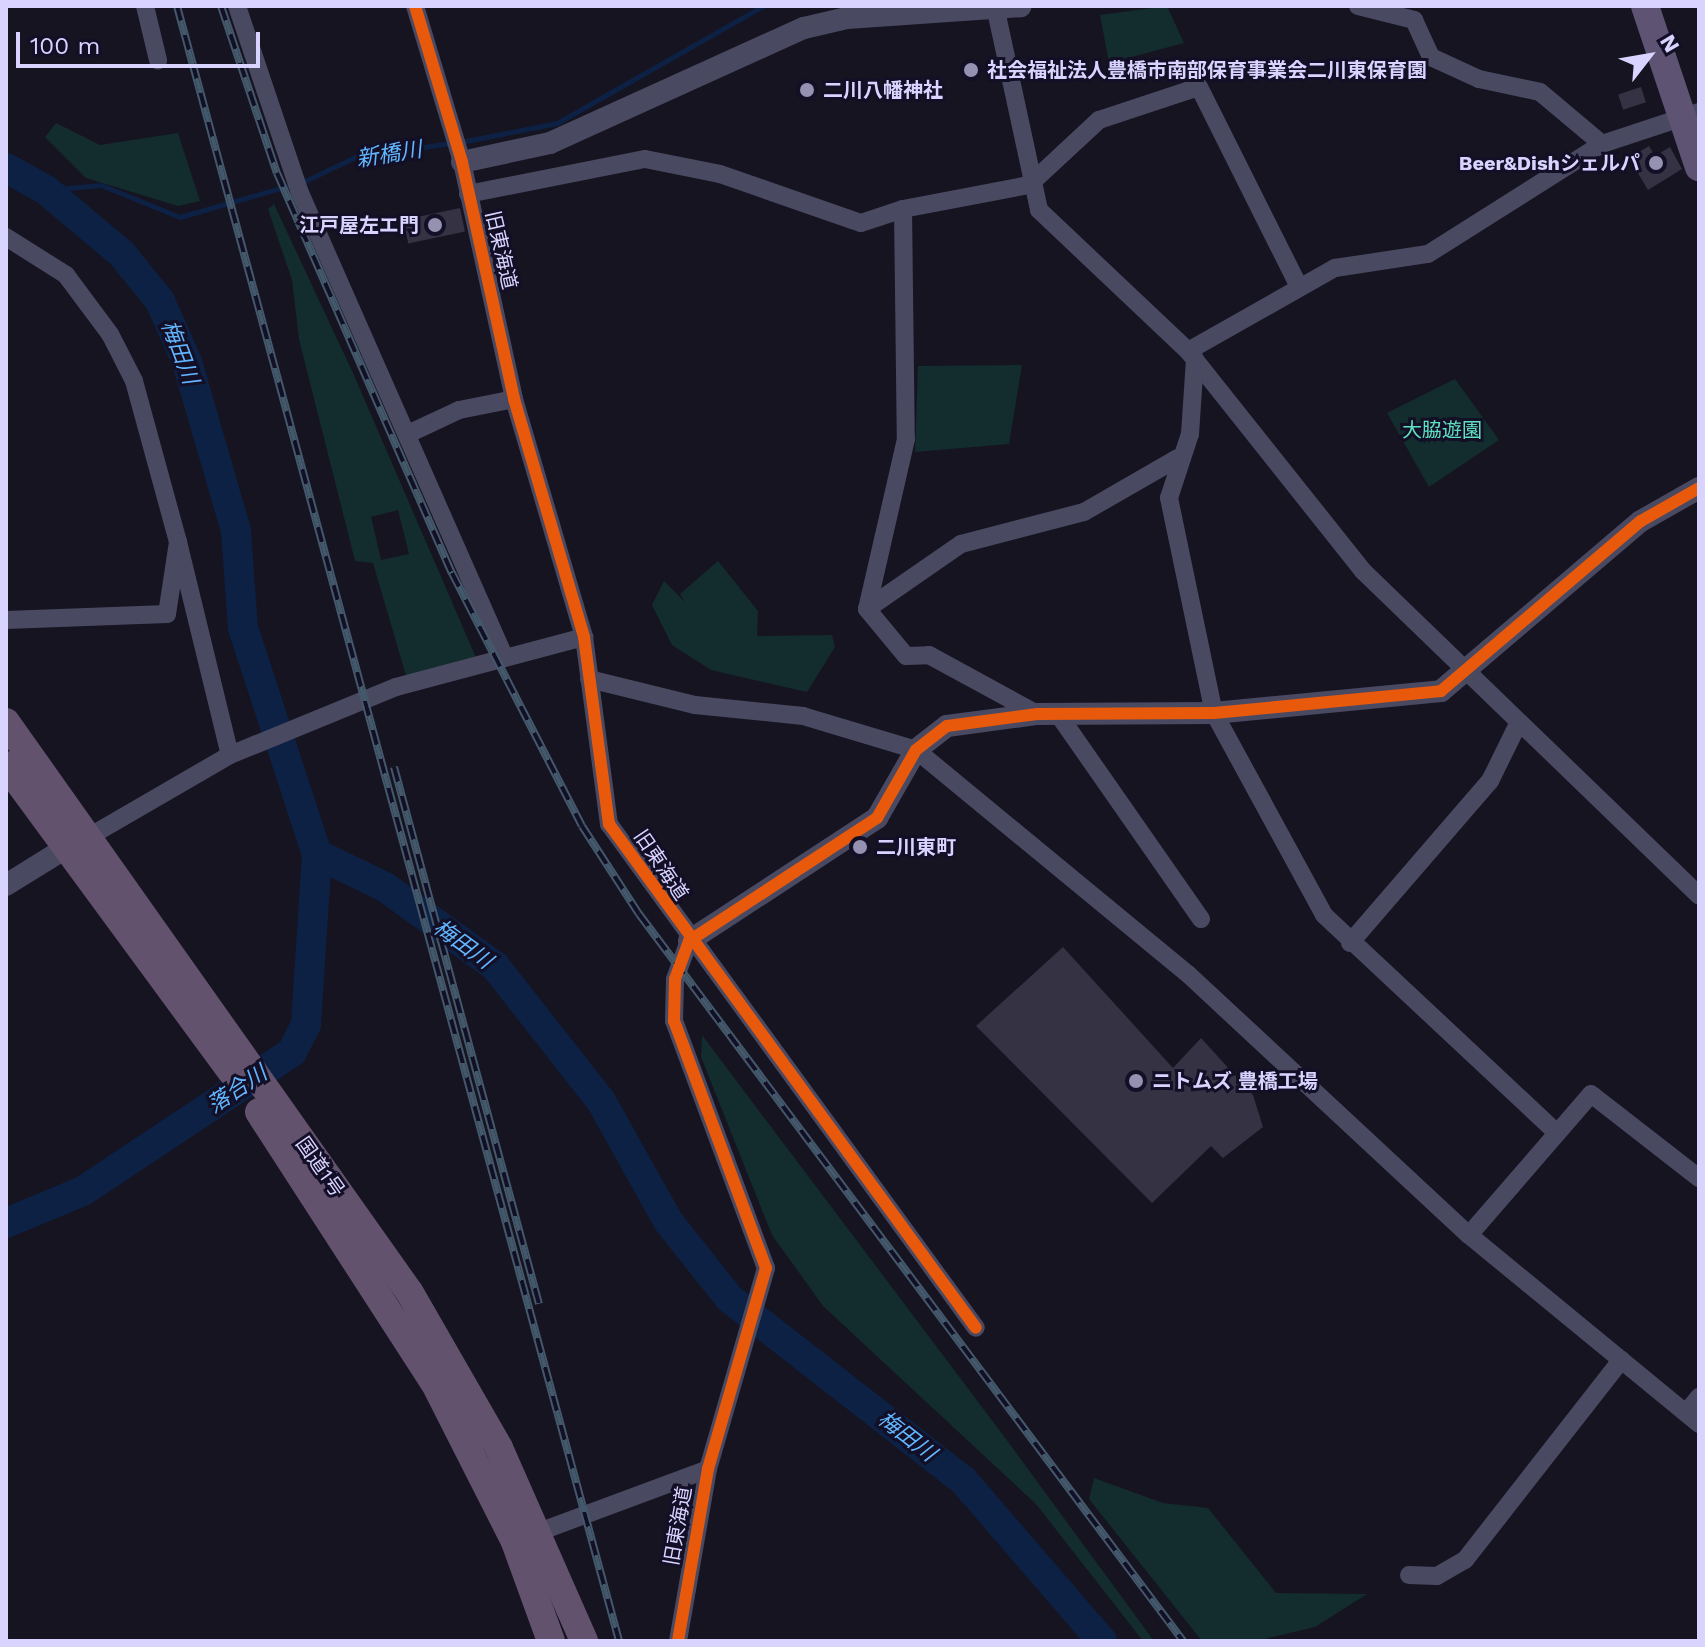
<!DOCTYPE html>
<meta charset="utf-8">
<style>
body{margin:0}
#map{position:relative;width:1705px;height:1647px;overflow:hidden;background:#161421;font-family:"Work Sans","Noto Sans JP",sans-serif}
div>[style]{position:absolute}
.green>*{inset:0;background:#132c2d}
.stream>*{height:5px;margin:-2.5px;padding:0 2.5px;transform-origin:2.5px;border-radius:2.5px;background:#0d2144}
.river>*{height:30px;margin:-15px;padding:0 15px;transform-origin:15px;border-radius:15px;background:#0d2144}
.building>*{inset:0;background:#343243;transform-origin:0 0}
.minor>*{height:18px;margin:-9px;padding:0 9px;transform-origin:9px;border-radius:9px;background:#4a4962}
.tertiary>*{height:22px;margin:-11px;padding:0 11px;transform-origin:11px;border-radius:11px;background:#4a4962}
.primary>*{height:28px;margin:-14px;padding:0 14px;transform-origin:14px;border-radius:14px;background:#5e5373}
.trunk>*{height:28px;margin:-14px;padding:0 14px;transform-origin:14px;border-radius:14px;background:#62526e}
.rail>*{height:8px;margin-top:-4px;transform-origin:0;background:repeating-linear-gradient(90deg,#130f26 0 15px,#43596b 0 30px);box-sizing:border-box;border-block:2px solid #43596b}
.cycleway>*{height:12px;margin:-6px;padding:0 6px;transform-origin:6px;border-radius:6px;background:#e8590c}
.dots>*{width:22px;height:22px;translate:-50% -50%;box-sizing:border-box;border:4px solid #130f26;border-radius:50%}
span{translate:-50% -50%;white-space:nowrap;text-align:center;line-height:1.15;-webkit-text-stroke:6px #130f26;paint-order:stroke}
.poi-label{font-size:20px;color:#d9d4ff;font-weight:700}
.left{translate:0 -50%;text-align:left}
.right{translate:-100% -50%;text-align:right}
.street-label{font-size:20px;color:#d9d4ff}
.park-label{font-size:20px;color:#5fe0c0}
.water-label{font-size:22px;color:#62b6ff;font-style:italic}
.frame{position:absolute;inset:0;border:8px solid #d9d4ff;pointer-events:none}
.north{position:absolute;left:1609px;top:16px;width:80px;height:80px;-webkit-text-stroke:6px #130f26;paint-order:stroke;rotate:59deg;font-size:22px;font-weight:700;line-height:32px;text-align:center;color:#d9d4ff}
.north::after{content:'';display:block;margin:auto;width:28px;height:36px;background:#d9d4ff;clip-path:polygon(50% 0,100% 100%,50% 72%,0 100%)}
.scale{position:absolute;left:16px;top:32px;width:244px;height:36px;box-sizing:border-box;border:4px solid #d9d4ff;border-top:0;padding-left:10px;font-size:24px;line-height:28px;white-space:nowrap;color:#d9d4ff;-webkit-text-stroke:6px #130f26;paint-order:stroke}
</style>
<div id="map">
<div class="green">
<div style="clip-path:polygon(1167px 6px,1184px 43px,1109px 63px,1100px 15px)"></div>
<div style="clip-path:polygon(56px 123px,100px 145px,178px 133px,200px 201px,178px 206px,86px 178px,45px 137px)"></div>
<div style="clip-path:polygon(evenodd,274px 204px,353px 373px,477px 660px,407px 679px,373px 563px,355px 561px,299px 339px,292px 280px,268px 209px,274px 204px,398px 510px,409px 554px,381px 560px,371px 517px,398px 510px)"></div>
<div style="clip-path:polygon(1022px 365px,1009px 444px,915px 452px,918px 366px)"></div>
<div style="clip-path:polygon(1455px 379px,1499px 440px,1429px 487px,1387px 413px)"></div>
<div style="clip-path:polygon(718px 561px,758px 611px,757px 636px,832px 635px,835px 647px,807px 692px,711px 670px,672px 645px,652px 605px,664px 581px,685px 602px,680px 594px)"></div>
<div style="clip-path:polygon(702px 1035px,1006px 1439px,1154px 1641px,1143px 1641px,1036px 1504px,823px 1306px,772px 1235px,701px 1057px)"></div>
<div style="clip-path:polygon(1094px 1478px,1163px 1503px,1208px 1508px,1276px 1593px,1367px 1594px,1315px 1627px,1256px 1641px,1202px 1641px,1089px 1499px)"></div>
</div>
<div class="stream">
<div style="left:461px;top:142px;width:98px;rotate:-11.2deg"></div>
<div style="left:557px;top:123px;width:237px;rotate:-29.6deg"></div>
<div style="left:301px;top:183px;width:60px;rotate:-25.7deg"></div>
<div style="left:355px;top:157px;width:97px;rotate:-8.3deg"></div>
<div style="left:46px;top:190px;width:55px;rotate:-5.2deg"></div>
<div style="left:101px;top:185px;width:85px;rotate:22.1deg"></div>
<div style="left:180px;top:217px;width:116px;rotate:-16.1deg"></div>
</div>
<div class="river">
<div style="left:6px;top:168px;width:46px;rotate:28.8deg"></div>
<div style="left:46px;top:190px;width:99px;rotate:40.1deg"></div>
<div style="left:122px;top:254px;width:60px;rotate:51deg"></div>
<div style="left:160px;top:301px;width:67px;rotate:66.1deg"></div>
<div style="left:187px;top:362px;width:176px;rotate:73.8deg"></div>
<div style="left:236px;top:531px;width:97px;rotate:85.9deg"></div>
<div style="left:243px;top:628px;width:238px;rotate:71.9deg"></div>
<div style="left:317px;top:854px;width:76px;rotate:25.9deg"></div>
<div style="left:385px;top:887px;width:135px;rotate:35.7deg"></div>
<div style="left:495px;top:966px;width:172px;rotate:51.9deg"></div>
<div style="left:601px;top:1101px;width:137px;rotate:60.8deg"></div>
<div style="left:668px;top:1221px;width:98px;rotate:51.6deg"></div>
<div style="left:729px;top:1298px;width:296px;rotate:37.9deg"></div>
<div style="left:963px;top:1480px;width:213px;rotate:49.2deg"></div>
<div style="left:6px;top:1223px;width:83px;rotate:-22.6deg"></div>
<div style="left:83px;top:1191px;width:251px;rotate:-33.6deg"></div>
<div style="left:292px;top:1052px;width:31px;rotate:-63deg"></div>
<div style="left:306px;top:1024px;width:170px;rotate:-86.3deg"></div>
</div>
<div class="building">
<div style="left:1641px;top:87px;width:16px;height:24px;rotate:72deg"></div>
<div style="clip-path:polygon(1649px 146px,1655px 156px,1670px 147px,1682px 169px,1648px 190px,1629px 158px)"></div>
<div style="left:460px;top:208px;width:24px;height:58px;rotate:78deg"></div>
<div style="clip-path:polygon(1063px 947px,1173px 1068px,1201px 1038px,1253px 1095px,1263px 1127px,1223px 1158px,1211px 1146px,1152px 1203px,976px 1026px)"></div>
</div>
<div class="minor">
<div style="left:145px;top:6px;width:56px;rotate:76.5deg"></div>
<div style="left:237px;top:6px;width:197px;rotate:71.4deg"></div>
<div style="left:300px;top:193px;width:506px;rotate:66.22deg"></div>
<div style="left:415px;top:6px;width:163px;rotate:73.2deg"></div>
<div style="left:462px;top:162px;width:243px;rotate:77.6deg"></div>
<div style="left:514px;top:399px;width:248px;rotate:73.6deg"></div>
<div style="left:584px;top:637px;width:189px;rotate:82.4deg"></div>
<div style="left:609px;top:824px;width:623px;rotate:53.94deg"></div>
<div style="left:995px;top:6px;width:209px;rotate:77.8deg"></div>
<div style="left:1039px;top:210px;width:205px;rotate:43.4deg"></div>
<div style="left:1188px;top:351px;width:281px;rotate:51.5deg"></div>
<div style="left:1363px;top:571px;width:467px;rotate:44deg"></div>
<div style="left:1358px;top:6px;width:58px;rotate:14deg"></div>
<div style="left:1414px;top:20px;width:41px;rotate:65.3deg"></div>
<div style="left:1431px;top:57px;width:53px;rotate:24.6deg"></div>
<div style="left:1479px;top:79px;width:62px;rotate:12deg"></div>
<div style="left:1540px;top:92px;width:81px;rotate:40deg"></div>
<div style="left:468px;top:194px;width:180px;rotate:-11.2deg"></div>
<div style="left:645px;top:159px;width:76px;rotate:11.3deg"></div>
<div style="left:720px;top:174px;width:149px;rotate:19.2deg"></div>
<div style="left:861px;top:223px;width:44px;rotate:-18.4deg"></div>
<div style="left:903px;top:209px;width:230px;rotate:89.3deg"></div>
<div style="left:906px;top:439px;width:174px;rotate:102.9deg"></div>
<div style="left:867px;top:609px;width:61px;rotate:50.3deg"></div>
<div style="left:906px;top:656px;width:23px;rotate:-2deg"></div>
<div style="left:929px;top:655px;width:123px;rotate:28.6deg"></div>
<div style="left:903px;top:209px;width:128px;rotate:-10.8deg"></div>
<div style="left:1029px;top:185px;width:96px;rotate:-42.9deg"></div>
<div style="left:1099px;top:120px;width:105px;rotate:-18.3deg"></div>
<div style="left:1199px;top:87px;width:221px;rotate:63.4deg"></div>
<div style="left:6px;top:237px;width:71px;rotate:32.3deg"></div>
<div style="left:66px;top:275px;width:74px;rotate:53.3deg"></div>
<div style="left:110px;top:334px;width:53px;rotate:62.9deg"></div>
<div style="left:134px;top:381px;width:167px;rotate:74.7deg"></div>
<div style="left:1188px;top:351px;width:169px;rotate:-29.5deg"></div>
<div style="left:1335px;top:268px;width:94px;rotate:-8.6deg"></div>
<div style="left:1428px;top:254px;width:206px;rotate:-32.3deg"></div>
<div style="left:1602px;top:144px;width:102px;rotate:-18.3deg"></div>
<div style="left:1195px;top:359px;width:75px;rotate:93.8deg"></div>
<div style="left:1190px;top:434px;width:67px;rotate:108.2deg"></div>
<div style="left:1169px;top:498px;width:220px;rotate:78.2deg"></div>
<div style="left:1214px;top:713px;width:230px;rotate:61.4deg"></div>
<div style="left:1324px;top:915px;width:315px;rotate:43.1deg"></div>
<div style="left:410px;top:433px;width:54px;rotate:-25.1deg"></div>
<div style="left:459px;top:410px;width:56px;rotate:-11.3deg"></div>
<div style="left:867px;top:609px;width:114px;rotate:-34.7deg"></div>
<div style="left:961px;top:544px;width:127px;rotate:-14.6deg"></div>
<div style="left:1084px;top:512px;width:108px;rotate:-29.9deg"></div>
<div style="left:6px;top:620px;width:161px;rotate:-2.1deg"></div>
<div style="left:167px;top:614px;width:73px;rotate:-81.3deg"></div>
<div style="left:178px;top:542px;width:219px;rotate:76.3deg"></div>
<div style="left:230px;top:755px;width:162px;rotate:149.9deg"></div>
<div style="left:589px;top:679px;width:109px;rotate:13.8deg"></div>
<div style="left:695px;top:705px;width:109px;rotate:5.8deg"></div>
<div style="left:803px;top:716px;width:118px;rotate:16.7deg"></div>
<div style="left:916px;top:750px;width:354px;rotate:39.5deg"></div>
<div style="left:1189px;top:975px;width:382px;rotate:42.9deg"></div>
<div style="left:1469px;top:1235px;width:298px;rotate:39.4deg"></div>
<div style="left:1058px;top:714px;width:250px;rotate:55.1deg"></div>
<div style="left:230px;top:755px;width:179px;rotate:-22.3deg"></div>
<div style="left:396px;top:687px;width:195px;rotate:-14.9deg"></div>
<div style="left:1350px;top:943px;width:214px;rotate:-49.2deg"></div>
<div style="left:1490px;top:781px;width:64px;rotate:-63.8deg"></div>
<div style="left:1469px;top:1235px;width:186px;rotate:-49.1deg"></div>
<div style="left:1591px;top:1094px;width:137px;rotate:37.9deg"></div>
<div style="left:1686px;top:1413px;width:21px;rotate:-51deg"></div>
<div style="left:528px;top:1536px;width:192px;rotate:-20.4deg"></div>
<div style="left:1409px;top:1575px;width:28px;rotate:2deg"></div>
<div style="left:1437px;top:1576px;width:32px;rotate:-30deg"></div>
<div style="left:1465px;top:1560px;width:254px;rotate:-52deg"></div>
<div style="left:678px;top:1641px;width:175px;rotate:-80.1deg"></div>
<div style="left:708px;top:1469px;width:209px;rotate:-73.9deg"></div>
<div style="left:766px;top:1268px;width:264px;rotate:-110.4deg"></div>
<div style="left:674px;top:1021px;width:42px;rotate:-88.6deg"></div>
<div style="left:675px;top:979px;width:40px;rotate:-69.8deg"></div>
</div>
<div class="tertiary">
<div style="left:462px;top:162px;width:90px;rotate:-12.2deg"></div>
<div style="left:550px;top:143px;width:279px;rotate:-24.4deg"></div>
<div style="left:804px;top:28px;width:44px;rotate:-13.1deg"></div>
<div style="left:847px;top:18px;width:174px;rotate:-3.9deg"></div>
<div style="left:6px;top:885px;width:70px;rotate:-31.7deg"></div>
<div style="left:689px;top:941px;width:225px;rotate:-33.2deg"></div>
<div style="left:877px;top:818px;width:78px;rotate:-60.2deg"></div>
<div style="left:916px;top:750px;width:39px;rotate:-38deg"></div>
<div style="left:947px;top:726px;width:91px;rotate:-7.6deg"></div>
<div style="left:1037px;top:714px;width:177px;rotate:-0.3deg"></div>
<div style="left:1214px;top:713px;width:228px;rotate:-5.5deg"></div>
<div style="left:1441px;top:691px;width:262px;rotate:-40.4deg"></div>
<div style="left:1641px;top:521px;width:67px;rotate:-29.6deg"></div>
</div>
<div class="primary">
<div style="left:1645px;top:6px;width:170px;rotate:71.5deg"></div>
</div>
<div class="trunk">
<div style="left:6px;top:722px;width:699px;rotate:54.72deg"></div>
<div style="left:410px;top:1293px;width:179px;rotate:60.1deg"></div>
<div style="left:499px;top:1448px;width:211px;rotate:66.2deg"></div>
<div style="left:6px;top:765px;width:380px;rotate:53.7deg"></div>
<div style="left:259px;top:1112px;width:322px;rotate:57.1deg"></div>
<div style="left:434px;top:1382px;width:179px;rotate:63.1deg"></div>
<div style="left:515px;top:1542px;width:105px;rotate:70deg"></div>
</div>
<div class="rail">
<div style="left:177px;top:6px;width:1694px;rotate:74.87deg"></div>
<div style="left:221px;top:6px;width:176px;rotate:71.5deg"></div>
<div style="left:277px;top:173px;width:437px;rotate:66.4deg"></div>
<div style="left:452px;top:573px;width:284px;rotate:62.8deg"></div>
<div style="left:582px;top:826px;width:105px;rotate:57.1deg"></div>
<div style="left:639px;top:914px;width:908px;rotate:53.19deg"></div>
<div style="left:394px;top:767px;width:556px;rotate:74.89deg"></div>
</div>
<div class="cycleway">
<div style="left:415px;top:6px;width:163px;rotate:73.2deg"></div>
<div style="left:462px;top:162px;width:243px;rotate:77.6deg"></div>
<div style="left:514px;top:399px;width:248px;rotate:73.6deg"></div>
<div style="left:584px;top:637px;width:189px;rotate:82.4deg"></div>
<div style="left:609px;top:824px;width:623px;rotate:53.94deg"></div>
<div style="left:678px;top:1641px;width:175px;rotate:-80.1deg"></div>
<div style="left:708px;top:1469px;width:209px;rotate:-73.9deg"></div>
<div style="left:766px;top:1268px;width:264px;rotate:-110.4deg"></div>
<div style="left:674px;top:1021px;width:42px;rotate:-88.6deg"></div>
<div style="left:675px;top:979px;width:40px;rotate:-69.8deg"></div>
<div style="left:689px;top:941px;width:225px;rotate:-33.2deg"></div>
<div style="left:877px;top:818px;width:78px;rotate:-60.2deg"></div>
<div style="left:916px;top:750px;width:39px;rotate:-38deg"></div>
<div style="left:947px;top:726px;width:91px;rotate:-7.6deg"></div>
<div style="left:1037px;top:714px;width:177px;rotate:-0.3deg"></div>
<div style="left:1214px;top:713px;width:228px;rotate:-5.5deg"></div>
<div style="left:1441px;top:691px;width:262px;rotate:-40.4deg"></div>
<div style="left:1641px;top:521px;width:67px;rotate:-29.6deg"></div>
</div>
<div class="dots">
<div style="left:971px;top:70px;background:#9591b1"></div>
<div style="left:807px;top:90px;background:#9591b1"></div>
<div style="left:1656px;top:163px;background:#9591b1"></div>
<div style="left:435px;top:225px;background:#9591b1"></div>
<div style="left:860px;top:847px;background:#9591b1"></div>
<div style="left:1136px;top:1081px;background:#9591b1"></div>
</div>
<div class="poi-label">
<span class="left" style="left:987px;top:70px">社会福祉法人豊橋市南部保育事業会二川東保育園</span>
<span class="left" style="left:823px;top:90px">二川八幡神社</span>
<span class="right" style="left:1640px;top:163px">Beer&amp;Dishシェルパ</span>
<span class="right" style="left:419px;top:225px">江戸屋左エ門</span>
<span class="left" style="left:876px;top:847px">二川東町</span>
<span class="left" style="left:1152px;top:1081px">ニトムズ 豊橋工場</span>
</div>
<div class="street-label">
<span style="left:501px;top:250px;rotate:77deg">旧東海道</span>
<span style="left:661px;top:865px;rotate:56deg">旧東海道</span>
<span style="left:320px;top:1167px;rotate:55deg">国道1号</span>
<span style="left:678px;top:1526px;rotate:-80deg">旧東海道</span>
</div>
<div class="park-label">
<span style="left:1442px;top:430px">大脇遊園</span>
</div>
<div class="water-label">
<span style="left:389px;top:154px;rotate:-9deg">新橋川</span>
<span style="left:180px;top:352px;rotate:69deg">梅田川</span>
<span style="left:463px;top:944px;rotate:36deg">梅田川</span>
<span style="left:237px;top:1089px;rotate:-34deg">落合川</span>
<span style="left:907px;top:1436px;rotate:38deg">梅田川</span>
</div>
<div class="frame"></div>
<div class="north">N</div>
<div class="scale">100 m</div>
</div>
